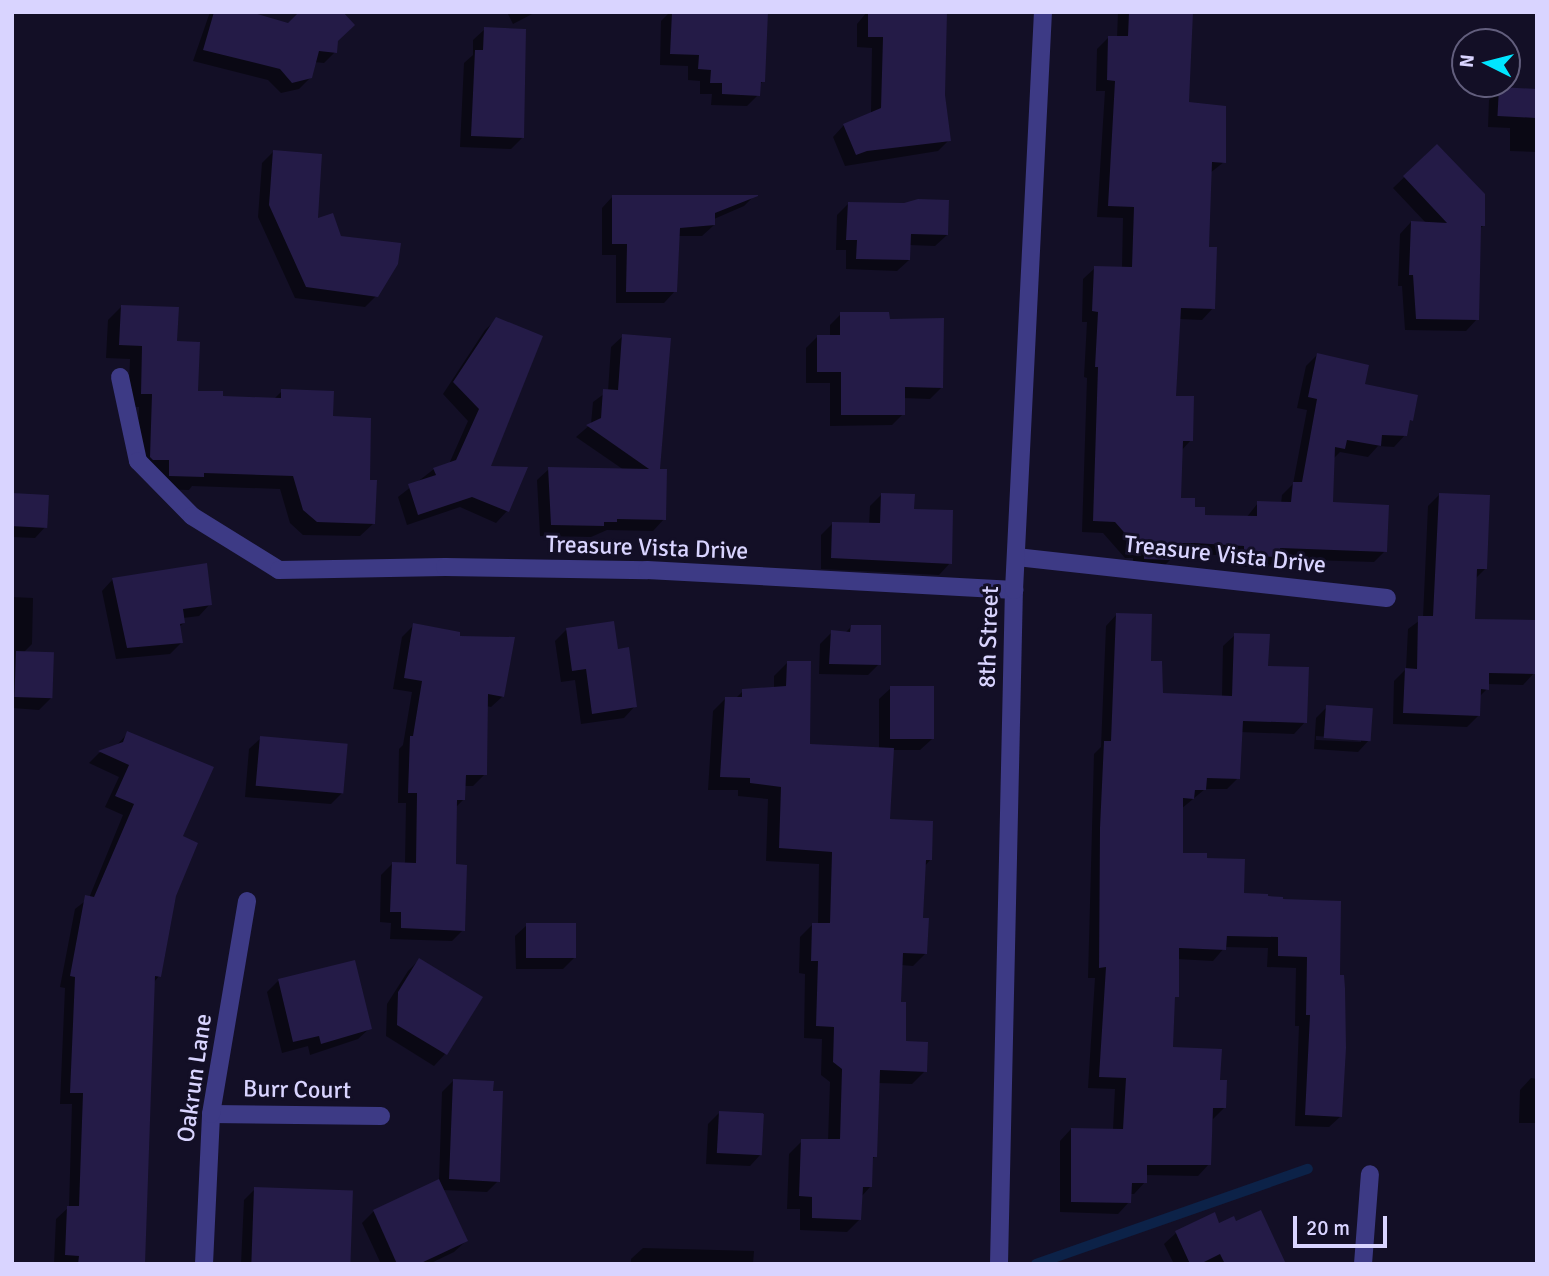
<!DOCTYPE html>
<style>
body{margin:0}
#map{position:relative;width:1549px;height:1276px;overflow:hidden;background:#130f26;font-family:Signika,sans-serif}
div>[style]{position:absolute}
.shadow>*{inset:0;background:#0007}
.stream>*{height:10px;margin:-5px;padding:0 5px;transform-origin:5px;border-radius:5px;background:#0c2248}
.building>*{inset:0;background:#241b47;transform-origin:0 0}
.minor>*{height:18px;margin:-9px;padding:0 9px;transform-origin:9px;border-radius:9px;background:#3d3a85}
span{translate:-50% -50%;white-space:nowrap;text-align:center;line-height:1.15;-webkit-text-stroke:6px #130f26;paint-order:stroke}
.street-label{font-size:24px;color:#d9d4ff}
.frame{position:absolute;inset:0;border:14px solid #d9d4ff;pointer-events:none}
.north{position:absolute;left:1451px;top:28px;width:70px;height:70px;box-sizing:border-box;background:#130f26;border:2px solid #625e7d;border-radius:50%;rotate:276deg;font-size:19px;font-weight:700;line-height:28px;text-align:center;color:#d9d4ff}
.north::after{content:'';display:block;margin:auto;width:24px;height:32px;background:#00e5ff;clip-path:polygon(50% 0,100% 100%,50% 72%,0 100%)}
.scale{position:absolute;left:1293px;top:1216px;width:94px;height:32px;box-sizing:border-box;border:4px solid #d9d4ff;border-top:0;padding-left:9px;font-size:21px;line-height:24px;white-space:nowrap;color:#d9d4ff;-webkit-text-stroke:5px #130f26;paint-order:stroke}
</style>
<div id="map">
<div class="shadow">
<div style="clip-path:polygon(210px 12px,245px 12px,289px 25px,336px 41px,335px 52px,324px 63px,314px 62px,310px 78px,299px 89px,281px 93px,268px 80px,193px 61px)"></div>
<div style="clip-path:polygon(507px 12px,536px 12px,513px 24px)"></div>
<div style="clip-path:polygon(670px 12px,746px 12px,763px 81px,759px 86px,758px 95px,747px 106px,711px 105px,712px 94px,700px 94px,700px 81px,688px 80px,688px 66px,660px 65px,661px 21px)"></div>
<div style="clip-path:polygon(867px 12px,926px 12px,949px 140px,938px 151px,845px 166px,833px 137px,844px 125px,871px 114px,872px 48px,857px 47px,857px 24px)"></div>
<div style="clip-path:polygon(1118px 12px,1191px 12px,1187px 103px,1224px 162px,1210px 173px,1207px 248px,1213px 308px,1202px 320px,1179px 319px,1175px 398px,1191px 440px,1181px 451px,1179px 500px,1203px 516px,1246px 518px,1258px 503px,1281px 504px,1282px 495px,1293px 484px,1307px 410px,1297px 408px,1306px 366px,1317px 355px,1363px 385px,1405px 435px,1394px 447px,1378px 446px,1368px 457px,1340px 452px,1333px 459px,1331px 504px,1385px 551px,1374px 562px,1276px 559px,1267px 568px,1233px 566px,1233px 556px,1182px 553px,1171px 554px,1170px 560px,1159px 571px,1133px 570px,1133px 558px,1125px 558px,1103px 533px,1082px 532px,1087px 378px,1084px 377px,1087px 322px,1082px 322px,1083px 279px,1095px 268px,1122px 268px,1123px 218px,1097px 217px,1105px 91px,1096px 91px,1097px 49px,1109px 37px,1117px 38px)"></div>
<div style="clip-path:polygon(485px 29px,522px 138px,511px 149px,460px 147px,464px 63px,473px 55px,473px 40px)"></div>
<div style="clip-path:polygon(1500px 89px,1537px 90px,1537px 152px,1510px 151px,1510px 128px,1488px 127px,1489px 100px)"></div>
<div style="clip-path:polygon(1437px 146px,1483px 226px,1479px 229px,1477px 319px,1466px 331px,1405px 330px,1402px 286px,1398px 286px,1400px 234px,1411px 222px,1426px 223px,1393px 188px)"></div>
<div style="clip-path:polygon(273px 152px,316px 220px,340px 237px,377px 295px,365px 307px,295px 298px,258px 217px,262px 163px)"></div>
<div style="clip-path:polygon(613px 196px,753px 197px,744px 206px,714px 219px,714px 225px,702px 236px,678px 236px,675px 291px,664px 303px,616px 303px,616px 255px,602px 255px,602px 208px)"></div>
<div style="clip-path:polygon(848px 204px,947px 235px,935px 246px,909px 245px,909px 260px,897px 271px,846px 269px,846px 250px,836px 250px,837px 215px)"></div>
<div style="clip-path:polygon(122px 306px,176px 343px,197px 392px,221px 397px,274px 399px,282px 391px,331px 418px,368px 482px,374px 523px,360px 536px,303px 535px,290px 523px,280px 489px,192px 486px,189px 490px,156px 489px,137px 471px,139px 407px,128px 407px,130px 359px,106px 358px,108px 320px)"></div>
<div style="clip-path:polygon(841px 314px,888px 320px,942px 387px,930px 399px,903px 398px,903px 414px,892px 425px,830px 426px,830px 383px,806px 383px,806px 348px,817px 337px,830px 337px,830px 325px)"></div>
<div style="clip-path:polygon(497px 319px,489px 468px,507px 511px,496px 523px,460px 507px,407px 525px,398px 497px,434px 469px,449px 464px,468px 421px,443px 394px,485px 330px)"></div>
<div style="clip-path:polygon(623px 336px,658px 471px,664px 519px,653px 531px,607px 530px,591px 537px,540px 536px,537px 480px,549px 469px,624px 470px,576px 437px,591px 424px,593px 402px,608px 391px,611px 347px)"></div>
<div style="clip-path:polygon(12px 495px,46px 526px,35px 538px,12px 537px)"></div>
<div style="clip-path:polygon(881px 495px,912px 511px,950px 563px,939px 575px,821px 569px,821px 535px,833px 523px,869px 525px,870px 506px)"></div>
<div style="clip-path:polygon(1439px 495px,1486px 568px,1475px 579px,1474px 621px,1534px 673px,1523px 685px,1487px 684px,1487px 689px,1479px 697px,1479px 715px,1467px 727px,1393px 724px,1394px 681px,1406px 669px,1408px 629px,1423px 618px,1428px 506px)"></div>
<div style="clip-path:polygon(113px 579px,210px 604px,199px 616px,183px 618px,184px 623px,179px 627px,181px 643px,170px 654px,116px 659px,102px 591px)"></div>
<div style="clip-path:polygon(12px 597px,33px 598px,32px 644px,23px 653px,51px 698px,39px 710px,12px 708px)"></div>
<div style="clip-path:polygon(1117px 614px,1150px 662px,1162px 694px,1222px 697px,1223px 646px,1235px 635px,1267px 668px,1305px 722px,1294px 734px,1240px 732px,1238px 778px,1227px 789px,1205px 789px,1181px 809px,1181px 854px,1205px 860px,1242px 895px,1281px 901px,1339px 903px,1341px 1116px,1329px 1127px,1295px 1126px,1299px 1026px,1295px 1026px,1296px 968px,1267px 967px,1268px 948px,1225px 947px,1213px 961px,1177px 959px,1171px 1048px,1218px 1081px,1224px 1108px,1213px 1119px,1209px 1164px,1198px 1176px,1145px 1175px,1145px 1182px,1134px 1194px,1130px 1194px,1129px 1202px,1118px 1214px,1060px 1212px,1060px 1141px,1071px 1129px,1113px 1130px,1115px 1089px,1088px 1088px,1095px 978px,1088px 978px,1094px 754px,1101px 747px,1106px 626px)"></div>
<div style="clip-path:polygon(414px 625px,458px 638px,503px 696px,491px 707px,486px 706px,485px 774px,473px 786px,464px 786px,464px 799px,455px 808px,454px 866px,463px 930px,452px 941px,390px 939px,391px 923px,380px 922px,381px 875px,392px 864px,405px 864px,406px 803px,398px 803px,399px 749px,403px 745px,412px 692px,393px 689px,402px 637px)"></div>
<div style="clip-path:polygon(852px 626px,879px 664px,868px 675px,819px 674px,820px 644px,832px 632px,845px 633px)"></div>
<div style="clip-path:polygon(566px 630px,617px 651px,635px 706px,624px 718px,581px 724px,575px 680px,561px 682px,555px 641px)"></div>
<div style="clip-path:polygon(787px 663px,809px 746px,879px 749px,879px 699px,891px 688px,932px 739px,920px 750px,892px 750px,889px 821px,931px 859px,924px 867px,922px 920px,926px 953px,913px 966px,901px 965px,899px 1003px,904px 1043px,925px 1071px,912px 1084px,878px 1083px,876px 1156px,871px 1160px,870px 1187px,861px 1197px,860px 1219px,847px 1232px,800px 1230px,800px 1209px,787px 1209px,789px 1154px,802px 1141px,828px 1141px,830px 1082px,821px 1075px,822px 1039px,804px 1038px,805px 974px,799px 973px,800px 937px,813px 924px,818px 924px,819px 864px,766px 861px,768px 799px,738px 796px,738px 790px,708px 790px,713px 711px,726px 698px,735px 699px,743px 691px,774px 689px,774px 676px)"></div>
<div style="clip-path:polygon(evenodd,1327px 707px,1369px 740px,1358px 752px,1314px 749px,1316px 718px,1327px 707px,1316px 736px,1361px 739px,1361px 742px,1316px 740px,1316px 736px)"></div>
<div style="clip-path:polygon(128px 733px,181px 837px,174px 895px,159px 976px,154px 982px,144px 1264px,54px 1264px,56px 1219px,69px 1207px,72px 1104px,60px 1104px,65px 988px,60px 987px,75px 909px,89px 898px,123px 815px,105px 807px,119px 777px,89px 763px,99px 753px,116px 746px)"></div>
<div style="clip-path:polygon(261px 738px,342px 793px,331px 804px,245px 797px,249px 749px)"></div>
<div style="clip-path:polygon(527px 925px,574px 958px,563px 969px,516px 969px,515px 936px)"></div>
<div style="clip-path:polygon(419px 960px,480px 997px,445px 1054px,434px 1066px,386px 1036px,387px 1004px,408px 971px)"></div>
<div style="clip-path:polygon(279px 980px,370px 1028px,358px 1039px,310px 1055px,308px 1046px,282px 1053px,267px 992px)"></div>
<div style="clip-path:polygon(1531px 1078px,1537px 1079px,1537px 1123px,1519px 1123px,1520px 1090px)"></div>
<div style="clip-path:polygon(453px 1081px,498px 1181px,487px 1192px,442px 1190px,466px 1241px,454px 1252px,429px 1264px,381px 1264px,362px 1223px,374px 1211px,439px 1181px,442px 1092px)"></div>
<div style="clip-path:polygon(719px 1113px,761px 1154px,750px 1166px,706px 1164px,708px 1124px)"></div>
<div style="clip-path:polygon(255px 1189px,350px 1264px,241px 1264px,244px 1200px)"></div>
<div style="clip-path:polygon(1214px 1215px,1219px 1225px,1284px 1264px,1174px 1264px,1164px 1244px,1176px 1233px)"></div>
<div style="clip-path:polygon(643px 1248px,754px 1251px,753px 1264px,631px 1264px,631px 1259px)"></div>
</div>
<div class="stream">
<div style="left:1036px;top:1264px;width:288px;rotate:-19.3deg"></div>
</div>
<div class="building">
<div style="clip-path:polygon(214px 12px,251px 12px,288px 23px,299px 12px,343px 12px,355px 25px,338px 41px,337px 53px,319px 51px,312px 78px,292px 83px,280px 69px,203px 50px)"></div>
<div style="clip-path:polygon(672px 12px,768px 12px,765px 82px,761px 82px,760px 96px,722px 94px,722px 83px,710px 83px,711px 70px,698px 69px,699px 55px,670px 54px)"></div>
<div style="clip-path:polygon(868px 12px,947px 12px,945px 95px,951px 141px,867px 151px,856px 155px,843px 124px,881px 108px,883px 37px,868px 37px)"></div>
<div style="clip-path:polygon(1129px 12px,1193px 12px,1189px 102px,1226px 106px,1226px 163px,1212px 162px,1209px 247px,1217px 247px,1215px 309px,1181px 308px,1176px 396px,1194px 396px,1193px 441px,1183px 441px,1181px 498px,1195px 498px,1195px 507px,1205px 507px,1205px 515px,1257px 516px,1257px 501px,1291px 502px,1293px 482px,1302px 482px,1317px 399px,1308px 397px,1317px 353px,1369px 365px,1365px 384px,1418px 395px,1413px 421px,1410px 420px,1407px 436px,1382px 435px,1381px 446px,1347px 440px,1345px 449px,1335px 447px,1333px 502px,1389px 505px,1387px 552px,1280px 548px,1280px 557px,1244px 556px,1244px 546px,1194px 543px,1178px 543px,1177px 548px,1173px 548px,1172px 560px,1144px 559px,1144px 547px,1137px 547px,1115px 522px,1093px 521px,1098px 367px,1095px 367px,1098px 312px,1092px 311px,1094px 266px,1132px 267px,1134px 207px,1108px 206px,1115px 81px,1107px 80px,1108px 36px,1128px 36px)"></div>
<div style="clip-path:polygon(484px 27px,526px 29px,524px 138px,471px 136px,475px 50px,483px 50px)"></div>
<div style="left:1499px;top:87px;width:38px;height:29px;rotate:3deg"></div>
<div style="clip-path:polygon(1437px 144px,1485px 194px,1485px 226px,1481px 226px,1479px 320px,1416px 319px,1413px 275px,1409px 275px,1411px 221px,1447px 223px,1403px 176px)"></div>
<div style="clip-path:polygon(273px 150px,322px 154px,318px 218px,333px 213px,341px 236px,401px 243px,398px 264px,378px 297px,306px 287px,269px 205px)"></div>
<div style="clip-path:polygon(612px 195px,758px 195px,758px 196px,715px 213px,715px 225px,680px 228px,677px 292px,626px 292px,627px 244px,612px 244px)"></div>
<div style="clip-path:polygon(918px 199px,949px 200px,948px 235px,911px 234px,910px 260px,856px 259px,857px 240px,846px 240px,848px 202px,904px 203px)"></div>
<div style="clip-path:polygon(121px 305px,179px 307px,177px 341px,200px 342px,198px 391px,223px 391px,223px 396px,281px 398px,281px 389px,334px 391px,333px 416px,371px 418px,370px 480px,377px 480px,375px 524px,317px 522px,303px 510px,293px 476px,204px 473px,204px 477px,169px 476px,169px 460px,153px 460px,150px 457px,152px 394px,141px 394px,142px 346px,119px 345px)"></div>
<div style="clip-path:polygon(840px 312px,889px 312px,890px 319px,944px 318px,943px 388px,905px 387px,905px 415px,841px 415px,841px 372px,817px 372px,817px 335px,840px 335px)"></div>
<div style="clip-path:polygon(496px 317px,543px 336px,491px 466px,528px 467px,509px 512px,472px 497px,418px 515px,408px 484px,436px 475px,433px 468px,456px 460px,479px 409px,453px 382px)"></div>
<div style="clip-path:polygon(622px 334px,671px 338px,660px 469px,667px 469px,666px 520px,617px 519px,617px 522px,604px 522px,604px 526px,551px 525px,548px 467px,649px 469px,586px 425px,601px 418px,603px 389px,618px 390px)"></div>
<div style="left:12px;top:493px;width:37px;height:33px;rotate:3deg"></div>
<div style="clip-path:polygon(881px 493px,915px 494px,914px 509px,953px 510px,952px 564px,831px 558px,832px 522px,880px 523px)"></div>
<div style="clip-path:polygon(1439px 493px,1490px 495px,1487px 569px,1477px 569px,1475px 619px,1537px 620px,1536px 674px,1489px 673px,1489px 690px,1481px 689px,1480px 716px,1403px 713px,1405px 668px,1417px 669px,1418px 616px,1433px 616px)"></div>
<div style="clip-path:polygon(207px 563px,212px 605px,183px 609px,185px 623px,180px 624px,183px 643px,127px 648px,112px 578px)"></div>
<div style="clip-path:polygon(1116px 613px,1152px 614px,1151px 661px,1162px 661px,1163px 693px,1232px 696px,1234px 633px,1270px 634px,1268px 666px,1309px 667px,1307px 723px,1243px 721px,1240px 779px,1207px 778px,1206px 790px,1195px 790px,1194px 799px,1183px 798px,1183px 853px,1207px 853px,1207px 858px,1245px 859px,1244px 893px,1268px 894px,1268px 896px,1283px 897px,1283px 899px,1341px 901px,1340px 975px,1344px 975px,1345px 988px,1346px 1048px,1342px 1117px,1305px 1115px,1310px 1015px,1306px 1015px,1307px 957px,1278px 956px,1278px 937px,1227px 936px,1226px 950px,1179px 948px,1179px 997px,1175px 997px,1173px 1047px,1222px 1049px,1220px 1080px,1227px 1080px,1226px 1108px,1213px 1108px,1211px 1165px,1147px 1165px,1147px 1183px,1132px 1183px,1131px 1203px,1071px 1202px,1071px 1128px,1123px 1129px,1126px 1078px,1099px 1077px,1106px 967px,1099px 968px,1100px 828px,1104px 741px,1111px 741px)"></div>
<div style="clip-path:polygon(614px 621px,618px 649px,629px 647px,637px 707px,592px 714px,586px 669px,572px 671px,566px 628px)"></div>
<div style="clip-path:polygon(413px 623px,460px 632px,460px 636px,515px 637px,504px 697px,488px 694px,487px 775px,466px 775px,465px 800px,457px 800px,456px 864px,467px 865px,465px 931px,401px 928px,401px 912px,390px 912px,392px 862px,416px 863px,417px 793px,408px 793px,410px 736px,413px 736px,422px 681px,404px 678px)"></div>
<div style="clip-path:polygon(851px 625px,881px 625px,881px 665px,829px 664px,831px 630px,850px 632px)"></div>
<div style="left:16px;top:651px;width:38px;height:46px;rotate:2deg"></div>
<div style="clip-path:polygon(787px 661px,811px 661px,810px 744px,894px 748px,890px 819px,933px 821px,932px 860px,926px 860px,923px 918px,929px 918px,927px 954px,903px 953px,901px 1002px,906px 1002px,906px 1041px,928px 1042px,927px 1072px,880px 1070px,877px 1157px,873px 1157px,872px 1187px,863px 1187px,861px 1220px,812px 1218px,812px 1197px,799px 1196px,801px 1139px,840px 1139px,842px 1069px,833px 1062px,834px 1027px,816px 1026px,818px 961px,811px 961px,812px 923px,830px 923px,832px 852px,779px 848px,781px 787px,750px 783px,750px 778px,720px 777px,725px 697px,742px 697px,742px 689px,786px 686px)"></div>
<div style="left:890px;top:686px;width:44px;height:53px"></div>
<div style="left:1326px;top:705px;width:47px;height:33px;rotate:4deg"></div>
<div style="clip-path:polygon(127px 731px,214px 767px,183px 836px,198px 843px,176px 896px,161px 977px,155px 976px,145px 1264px,78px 1264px,79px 1256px,65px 1255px,67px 1206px,79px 1206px,83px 1093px,70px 1093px,75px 977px,70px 976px,85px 895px,94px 897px,134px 804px,115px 796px,129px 765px,98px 751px,123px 742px)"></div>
<div style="left:260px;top:736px;width:88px;height:50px;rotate:5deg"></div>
<div style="left:526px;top:923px;width:50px;height:35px"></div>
<div style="clip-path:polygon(419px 958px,483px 997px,447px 1055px,397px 1025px,398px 992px)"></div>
<div style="clip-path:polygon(355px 960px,372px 1029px,321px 1044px,319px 1036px,293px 1042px,278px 979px)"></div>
<div style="clip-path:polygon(453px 1079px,494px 1081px,493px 1091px,503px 1091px,500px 1182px,449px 1179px)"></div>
<div style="left:719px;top:1111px;width:45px;height:42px;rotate:3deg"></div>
<div style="clip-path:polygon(439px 1179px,468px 1241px,419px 1264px,397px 1264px,373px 1210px)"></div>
<div style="left:254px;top:1187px;width:99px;height:77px;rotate:2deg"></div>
<div style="clip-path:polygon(1261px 1210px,1286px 1264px,1225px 1264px,1220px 1254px,1200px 1264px,1190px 1264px,1175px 1231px,1215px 1212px,1219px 1223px,1234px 1216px,1236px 1221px)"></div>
</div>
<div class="minor">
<div style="left:120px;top:377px;width:86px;rotate:77.9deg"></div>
<div style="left:138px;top:461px;width:77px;rotate:45.5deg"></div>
<div style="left:192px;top:516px;width:102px;rotate:31.8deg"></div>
<div style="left:279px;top:570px;width:166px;rotate:-1deg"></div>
<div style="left:445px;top:567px;width:202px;rotate:0.9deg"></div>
<div style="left:647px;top:570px;width:368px;rotate:3.1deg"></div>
<div style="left:1016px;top:557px;width:373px;rotate:6.3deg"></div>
<div style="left:211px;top:1114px;width:170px;rotate:0.7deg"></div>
<div style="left:204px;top:1264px;width:150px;rotate:-87.3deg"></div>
<div style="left:211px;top:1114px;width:216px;rotate:-80.4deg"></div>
<div style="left:999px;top:1264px;width:674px;rotate:-88.73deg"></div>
<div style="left:1014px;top:590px;width:579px;rotate:-87.13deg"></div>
<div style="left:1363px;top:1264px;width:90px;rotate:-85.6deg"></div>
</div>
<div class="street-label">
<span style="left:647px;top:548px;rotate:2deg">Treasure Vista Drive</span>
<span style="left:1225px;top:555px;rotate:6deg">Treasure Vista Drive</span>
<span style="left:989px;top:637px;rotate:-88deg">8th Street</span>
<span style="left:195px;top:1078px;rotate:-82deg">Oakrun Lane</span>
<span style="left:297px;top:1090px;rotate:1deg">Burr Court</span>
</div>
<div class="frame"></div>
<div class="north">N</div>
<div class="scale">20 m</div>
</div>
